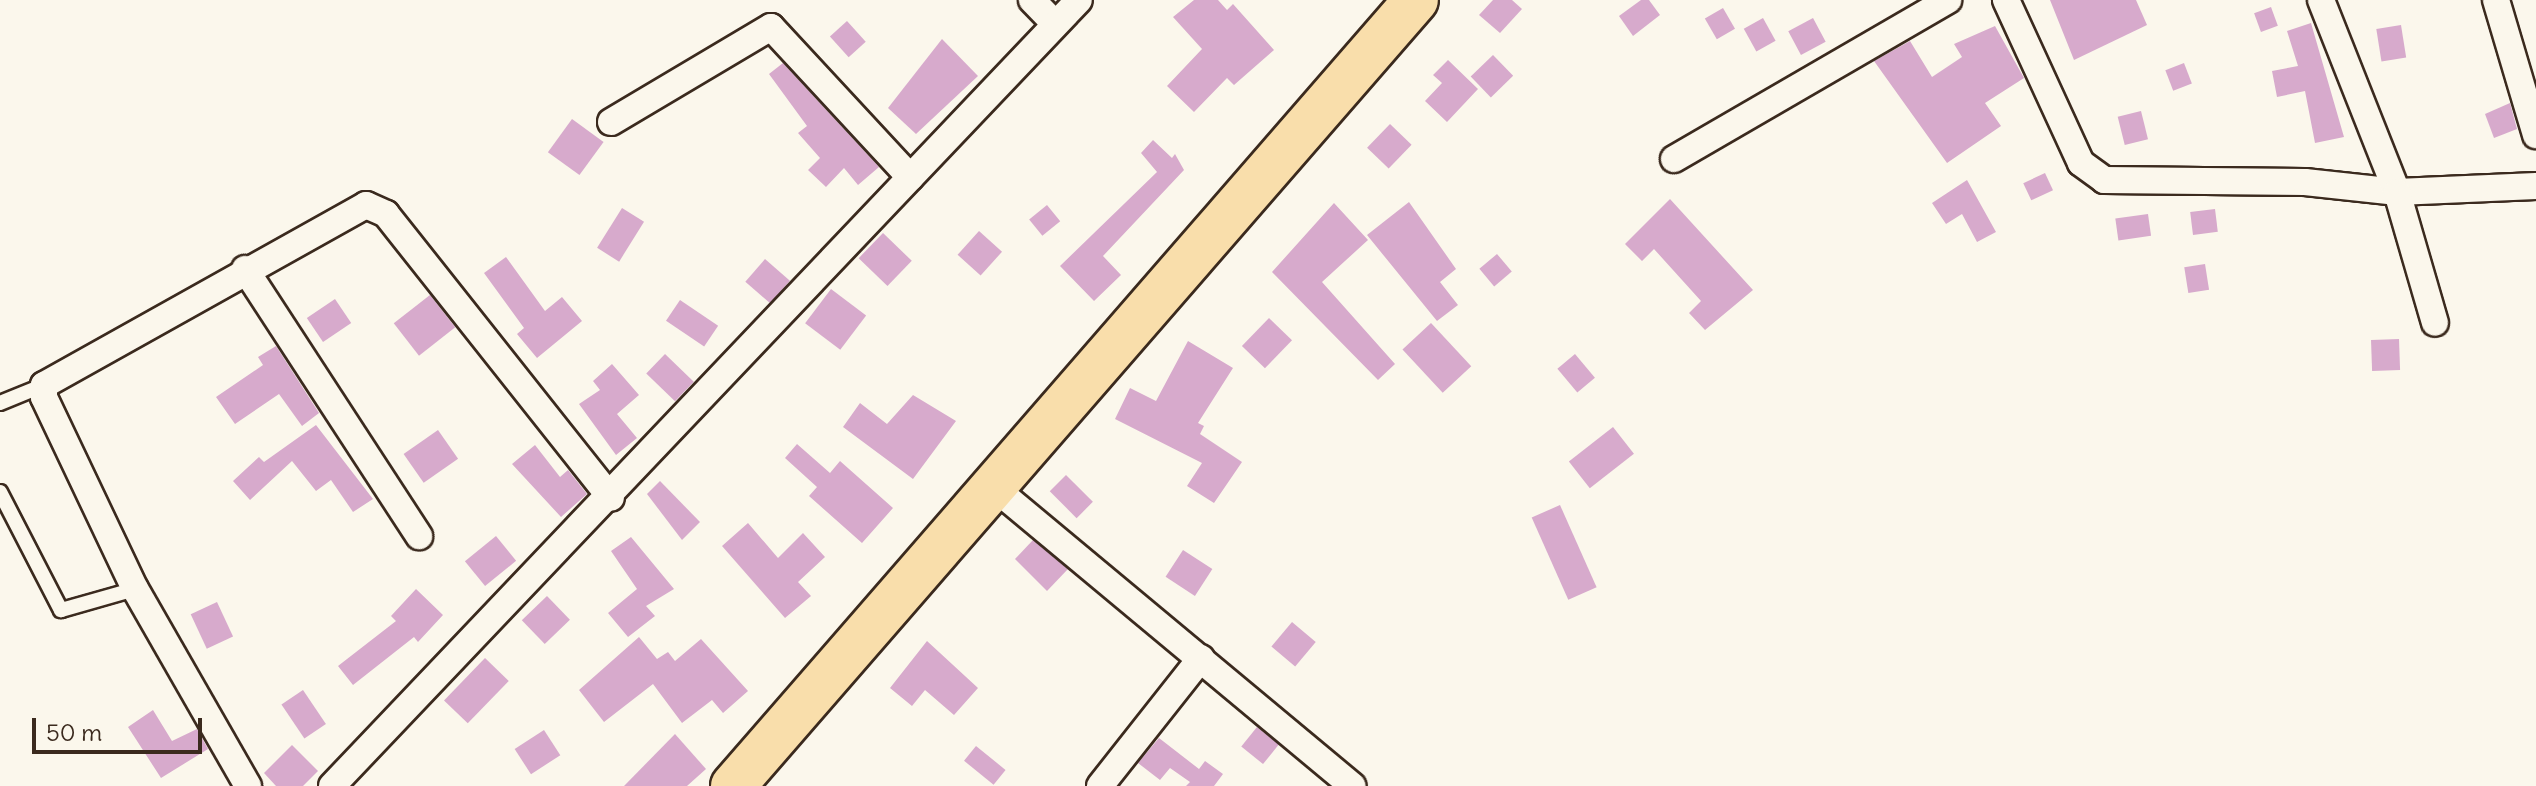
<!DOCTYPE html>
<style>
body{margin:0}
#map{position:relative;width:2536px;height:786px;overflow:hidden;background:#fbf7ec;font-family:Delius,sans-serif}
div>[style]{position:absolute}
.building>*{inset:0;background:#d7aacc;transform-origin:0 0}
.roads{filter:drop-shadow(2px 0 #3b2a1e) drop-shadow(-2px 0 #3b2a1e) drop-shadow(0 2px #3b2a1e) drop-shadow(0 -2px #3b2a1e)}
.service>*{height:14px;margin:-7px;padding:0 7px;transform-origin:7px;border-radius:7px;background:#fbf7ec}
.minor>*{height:26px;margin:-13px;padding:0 13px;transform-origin:13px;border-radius:13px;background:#fbf7ec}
.trunk>*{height:44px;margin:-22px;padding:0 22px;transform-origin:22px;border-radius:22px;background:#f9deab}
span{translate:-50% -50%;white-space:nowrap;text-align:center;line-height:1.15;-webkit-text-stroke:6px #fbf7ec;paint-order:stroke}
.scale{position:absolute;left:32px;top:718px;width:170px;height:36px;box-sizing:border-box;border:4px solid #3b2a1e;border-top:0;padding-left:10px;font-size:24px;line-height:28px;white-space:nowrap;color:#3b2a1e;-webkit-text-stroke:6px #fbf7ec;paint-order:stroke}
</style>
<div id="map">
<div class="building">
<div style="clip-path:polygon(1194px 0,1218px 0,1227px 10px,1233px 4px,1274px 50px,1234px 85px,1227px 78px,1194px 112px,1167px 86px,1202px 49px,1173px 17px)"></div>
<div style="clip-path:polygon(1493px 0,1512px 0,1522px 9px,1500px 33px,1479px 15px)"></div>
<div style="clip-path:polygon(1641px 0,1649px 0,1660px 15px,1633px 36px,1619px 16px)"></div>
<div style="clip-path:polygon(2050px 0,2136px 0,2147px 25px,2074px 60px)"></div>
<div style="left:2271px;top:7px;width:20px;height:18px;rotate:70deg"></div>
<div style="left:1723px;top:8px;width:24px;height:21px;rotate:60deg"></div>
<div style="left:1763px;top:18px;width:26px;height:22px;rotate:61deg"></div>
<div style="left:1813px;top:18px;width:27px;height:28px;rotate:62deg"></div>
<div style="left:847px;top:21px;width:28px;height:23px;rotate:48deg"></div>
<div style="clip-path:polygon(2311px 23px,2344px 137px,2315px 143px,2305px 91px,2277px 97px,2272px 71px,2298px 66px,2287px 31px)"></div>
<div style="left:2401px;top:25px;width:33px;height:25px;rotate:81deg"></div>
<div style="clip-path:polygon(1995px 26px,2024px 78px,1985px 103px,2001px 126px,1947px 163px,1874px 61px,1910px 41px,1932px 77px,1962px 57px,1954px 44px)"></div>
<div style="clip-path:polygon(942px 39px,978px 76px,916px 134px,888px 108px)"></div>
<div style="left:1493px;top:55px;width:29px;height:31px;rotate:46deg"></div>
<div style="clip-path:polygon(1448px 60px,1478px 89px,1447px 122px,1425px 101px,1442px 83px,1433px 75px)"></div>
<div style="clip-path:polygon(783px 63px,879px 167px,858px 185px,844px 168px,826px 187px,808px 170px,820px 158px,798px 133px,807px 126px,769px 74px)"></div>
<div style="left:2184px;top:63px;width:22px;height:20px;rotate:69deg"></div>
<div style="clip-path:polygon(2510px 103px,2517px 129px,2494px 138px,2485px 114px)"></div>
<div style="left:2141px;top:111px;width:29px;height:24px;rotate:76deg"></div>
<div style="left:572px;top:119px;width:39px;height:41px;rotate:36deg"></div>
<div style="left:1390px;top:124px;width:30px;height:33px;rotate:44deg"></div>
<div style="clip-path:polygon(1153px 140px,1172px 158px,1175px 154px,1184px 170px,1103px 256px,1121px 275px,1094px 301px,1060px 266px,1157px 172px,1141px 153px)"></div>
<div style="left:2045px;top:173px;width:19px;height:24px;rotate:65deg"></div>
<div style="clip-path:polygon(1967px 180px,1996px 232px,1977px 242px,1962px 214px,1946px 224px,1932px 203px)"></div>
<div style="clip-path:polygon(1670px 199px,1753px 290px,1705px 330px,1689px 313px,1701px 301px,1654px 249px,1642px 261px,1625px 244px)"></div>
<div style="clip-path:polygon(1409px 202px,1456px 269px,1440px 282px,1458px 305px,1437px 321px,1367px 235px)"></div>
<div style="clip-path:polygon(1334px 203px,1368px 240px,1322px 282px,1395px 364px,1378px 380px,1272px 272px)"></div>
<div style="left:1047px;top:205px;width:21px;height:23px;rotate:51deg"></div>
<div style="left:622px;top:208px;width:26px;height:47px;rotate:32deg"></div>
<div style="left:2215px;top:209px;width:23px;height:25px;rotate:83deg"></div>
<div style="left:2148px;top:214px;width:22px;height:33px;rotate:82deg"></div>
<div style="left:979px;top:231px;width:31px;height:32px;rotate:42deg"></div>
<div style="left:883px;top:233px;width:40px;height:35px;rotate:44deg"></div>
<div style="left:1497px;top:254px;width:23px;height:23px;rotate:50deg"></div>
<div style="clip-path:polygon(506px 257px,545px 311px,562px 297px,582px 321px,537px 358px,517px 334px,524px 328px,484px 273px)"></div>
<div style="left:765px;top:259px;width:33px;height:30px;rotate:41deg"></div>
<div style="left:2205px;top:264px;width:26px;height:21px;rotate:81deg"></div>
<div style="left:831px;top:289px;width:44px;height:43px;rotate:37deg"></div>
<div style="left:430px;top:295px;width:41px;height:46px;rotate:52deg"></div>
<div style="left:335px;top:299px;width:29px;height:34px;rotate:56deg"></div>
<div style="left:680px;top:300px;width:46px;height:25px;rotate:34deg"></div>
<div style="left:1269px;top:318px;width:32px;height:39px;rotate:44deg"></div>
<div style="left:1431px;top:323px;width:59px;height:39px;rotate:47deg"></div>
<div style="left:2399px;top:339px;width:31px;height:28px;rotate:88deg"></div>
<div style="clip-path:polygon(1188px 341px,1233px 368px,1198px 423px,1204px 426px,1200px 434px,1242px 462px,1214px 503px,1187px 486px,1202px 463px,1115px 419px,1130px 388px,1156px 401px)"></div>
<div style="clip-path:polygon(276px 346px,319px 413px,302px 426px,279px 394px,235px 424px,216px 397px,263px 365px,258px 357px)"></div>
<div style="left:665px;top:354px;width:40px;height:27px;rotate:44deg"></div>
<div style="left:1575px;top:354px;width:31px;height:23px;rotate:50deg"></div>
<div style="clip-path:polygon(612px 364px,639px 395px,617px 414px,637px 438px,616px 455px,579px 404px,600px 390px,593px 381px)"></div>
<div style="clip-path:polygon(913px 395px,956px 421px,913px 479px,843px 427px,860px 403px,887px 424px)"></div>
<div style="clip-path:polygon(316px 425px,373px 499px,353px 512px,331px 480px,316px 491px,292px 461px,250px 500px,233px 481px,259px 457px,264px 462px)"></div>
<div style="left:1613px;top:427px;width:34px;height:56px;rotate:52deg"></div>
<div style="left:438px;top:430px;width:35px;height:42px;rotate:55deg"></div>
<div style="clip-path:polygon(797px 444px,830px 473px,840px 461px,893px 508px,862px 543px,809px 496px,817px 487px,785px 458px)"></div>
<div style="clip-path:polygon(535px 445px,560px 477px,568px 470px,587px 494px,561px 517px,512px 464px)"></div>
<div style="left:1066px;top:475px;width:38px;height:23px;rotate:45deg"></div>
<div style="clip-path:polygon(660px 481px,700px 522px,682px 540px,647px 494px)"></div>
<div style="left:1560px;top:505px;width:90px;height:31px;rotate:66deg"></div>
<div style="clip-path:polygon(748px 523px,778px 558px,803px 533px,825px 557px,798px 582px,811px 596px,785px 618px,722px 546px)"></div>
<div style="left:496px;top:536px;width:32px;height:40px;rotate:51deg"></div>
<div style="clip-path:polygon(631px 537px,674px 589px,646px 606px,655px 616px,628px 637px,608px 613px,637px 589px,611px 551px)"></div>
<div style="clip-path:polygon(1033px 540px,1068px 569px,1047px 591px,1015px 559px)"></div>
<div style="left:1183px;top:550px;width:35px;height:32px;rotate:33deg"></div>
<div style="clip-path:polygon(416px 589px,443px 615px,418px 642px,414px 637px,353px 685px,338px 666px,396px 621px,391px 616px)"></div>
<div style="left:547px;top:596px;width:33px;height:35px;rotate:46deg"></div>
<div style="left:217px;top:602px;width:38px;height:29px;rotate:65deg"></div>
<div style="left:1292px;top:622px;width:31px;height:32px;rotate:40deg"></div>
<div style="clip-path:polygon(639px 637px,657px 659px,668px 652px,675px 661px,701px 639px,748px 691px,723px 713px,712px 700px,682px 723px,653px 684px,604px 722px,579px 690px)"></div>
<div style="clip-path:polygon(927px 641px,978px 688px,954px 715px,925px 690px,912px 706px,890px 688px)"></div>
<div style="left:485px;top:658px;width:33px;height:59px;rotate:44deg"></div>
<div style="left:303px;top:690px;width:41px;height:26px;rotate:56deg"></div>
<div style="clip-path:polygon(153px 710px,172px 741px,197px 729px,208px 749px,161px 778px,128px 727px)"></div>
<div style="left:1257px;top:727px;width:28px;height:25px;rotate:39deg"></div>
<div style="left:544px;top:730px;width:30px;height:35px;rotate:57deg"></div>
<div style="clip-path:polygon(675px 734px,706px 769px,687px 786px,624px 786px)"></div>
<div style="clip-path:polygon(1159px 738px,1199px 769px,1205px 761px,1223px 774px,1214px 786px,1186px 786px,1190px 782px,1170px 768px,1160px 780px,1138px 763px)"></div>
<div style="clip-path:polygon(292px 745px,318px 771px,303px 786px,276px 786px,264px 773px)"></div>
<div style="left:976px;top:746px;width:38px;height:19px;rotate:39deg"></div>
</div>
<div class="roads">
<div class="service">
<div style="left:0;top:403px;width:48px;rotate:-22.2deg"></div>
<div style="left:0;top:492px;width:133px;rotate:62.7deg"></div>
<div style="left:61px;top:610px;width:77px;rotate:-15.8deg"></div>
</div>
<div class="minor">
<div style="left:1032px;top:0;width:33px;rotate:46deg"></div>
<div style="left:2006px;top:0;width:179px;rotate:65.3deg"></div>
<div style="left:2081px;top:163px;width:29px;rotate:36deg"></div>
<div style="left:2104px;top:180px;width:201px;rotate:0.6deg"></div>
<div style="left:2305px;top:182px;width:93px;rotate:6.2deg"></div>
<div style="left:2397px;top:192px;width:139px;rotate:-2.5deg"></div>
<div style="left:2321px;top:0;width:206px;rotate:68.4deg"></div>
<div style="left:2397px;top:192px;width:136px;rotate:73.8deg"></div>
<div style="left:2496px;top:0;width:141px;rotate:73.5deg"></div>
<div style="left:611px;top:122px;width:186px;rotate:-30.7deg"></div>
<div style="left:771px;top:27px;width:205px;rotate:47.2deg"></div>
<div style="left:1674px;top:159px;width:317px;rotate:-30.1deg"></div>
<div style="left:245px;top:269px;width:319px;rotate:56.9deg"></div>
<div style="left:996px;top:489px;width:464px;rotate:39.8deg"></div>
<div style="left:248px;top:786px;width:227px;rotate:-119.8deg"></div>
<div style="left:135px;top:589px;width:212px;rotate:-115.4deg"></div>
<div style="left:44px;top:397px;width:12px;rotate:-90deg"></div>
<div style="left:44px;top:385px;width:369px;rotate:-29.2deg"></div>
<div style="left:366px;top:205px;width:22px;rotate:24deg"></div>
<div style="left:386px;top:214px;width:362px;rotate:51.6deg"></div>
<div style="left:332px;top:786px;width:1084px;rotate:-46.46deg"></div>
<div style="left:1100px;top:786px;width:163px;rotate:-51.7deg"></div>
</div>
<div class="trunk">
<div style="left:733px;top:786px;width:1041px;rotate:-49.01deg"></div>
</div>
</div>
<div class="scale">50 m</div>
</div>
